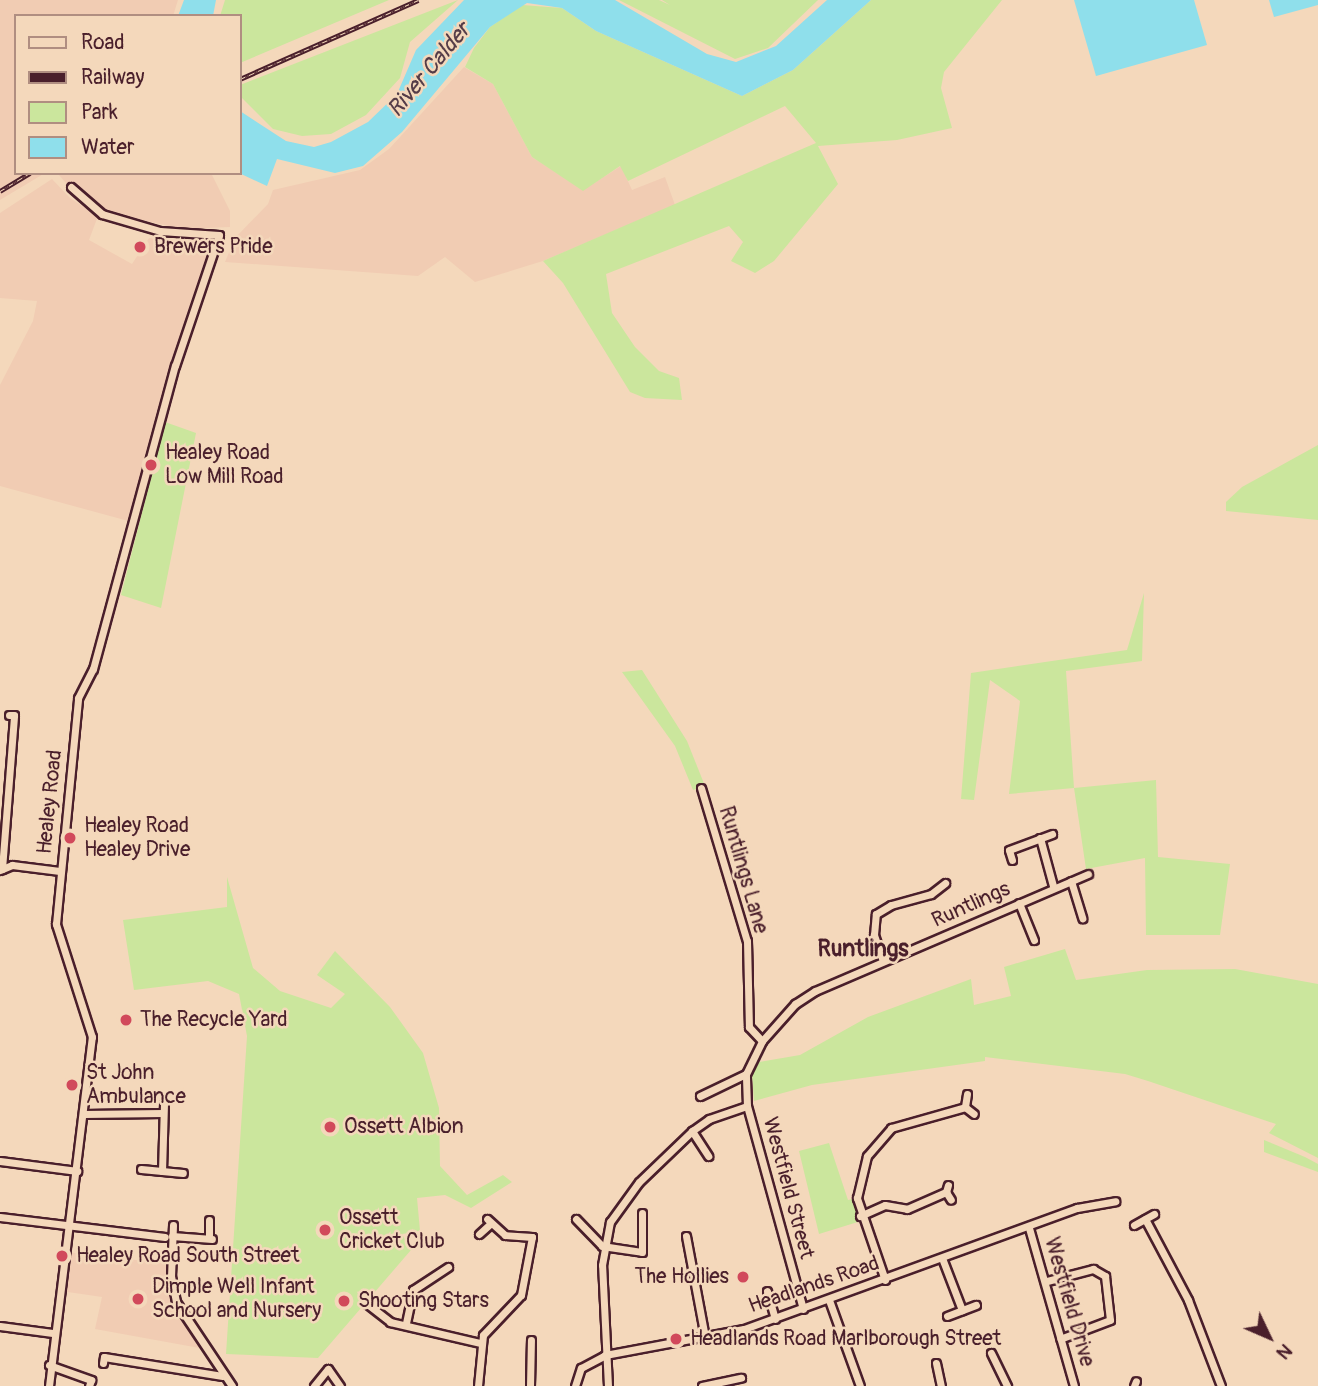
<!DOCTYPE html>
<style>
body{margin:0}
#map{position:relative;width:1318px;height:1386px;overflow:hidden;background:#f4d8bb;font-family:Pangolin,sans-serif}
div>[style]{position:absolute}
.built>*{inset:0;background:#f1ccb3}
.green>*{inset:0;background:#cbe69d}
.water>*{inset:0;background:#8fdfeb}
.roads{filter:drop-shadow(2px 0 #4a1f2b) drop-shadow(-2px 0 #4a1f2b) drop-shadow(0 2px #4a1f2b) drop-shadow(0 -2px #4a1f2b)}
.street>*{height:7px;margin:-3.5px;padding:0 3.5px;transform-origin:3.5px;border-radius:3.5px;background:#f4d8bb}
.rail>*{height:4.5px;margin-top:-2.25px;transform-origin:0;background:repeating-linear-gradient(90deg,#f4d8bb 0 5px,#4a1f2b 0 10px);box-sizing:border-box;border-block:2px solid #4a1f2b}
.dots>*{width:19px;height:19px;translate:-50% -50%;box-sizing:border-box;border:4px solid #f4d8bb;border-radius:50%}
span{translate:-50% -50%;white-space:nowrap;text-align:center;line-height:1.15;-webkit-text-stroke:5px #f4d8bb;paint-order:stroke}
.poi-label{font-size:21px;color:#4a1f2b}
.left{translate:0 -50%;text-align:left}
.right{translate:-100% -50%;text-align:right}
.street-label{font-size:21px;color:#4a1f2b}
.water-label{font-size:23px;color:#543c48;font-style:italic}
.neighbourhood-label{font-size:23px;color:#4a1f2b;font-weight:700}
.legend{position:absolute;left:14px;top:14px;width:228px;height:161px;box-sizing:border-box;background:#f4d8bb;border:2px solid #b08e81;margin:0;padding:9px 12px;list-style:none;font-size:21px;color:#4a1f2b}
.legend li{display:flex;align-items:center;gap:14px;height:35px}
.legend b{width:35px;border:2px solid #b08e81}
.north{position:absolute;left:1234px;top:1302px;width:70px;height:70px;-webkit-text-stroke:5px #f4d8bb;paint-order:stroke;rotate:134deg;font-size:19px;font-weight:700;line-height:28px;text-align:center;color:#4a1f2b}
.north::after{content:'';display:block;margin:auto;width:24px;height:32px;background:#4a1f2b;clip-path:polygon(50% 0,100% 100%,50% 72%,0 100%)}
</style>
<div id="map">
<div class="built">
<div style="clip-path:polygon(0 0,178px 0,173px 16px,16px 16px,16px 173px,45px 173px,0 200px)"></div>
<div style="clip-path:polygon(464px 67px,493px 84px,532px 157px,583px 190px,621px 166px,632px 190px,665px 177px,675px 205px,543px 261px,475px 282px,445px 257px,418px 276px,225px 262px,235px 238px,268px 204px,273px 190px,360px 170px,389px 149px)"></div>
<div style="clip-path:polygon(211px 173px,230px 211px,230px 227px,182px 229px,106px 212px,91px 205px,79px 188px,72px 190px,59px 175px)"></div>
<div style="clip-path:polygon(52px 179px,70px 198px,98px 216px,89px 240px,132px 264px,149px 238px,206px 245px,211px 254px,132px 522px,0 486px,0 385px,33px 321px,37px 301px,0 298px,0 213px)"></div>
<div style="clip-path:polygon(67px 1252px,170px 1264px,176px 1302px,205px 1349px,95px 1329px,102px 1297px,61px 1291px)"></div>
</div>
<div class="green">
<div style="clip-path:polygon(225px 0,389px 0,240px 63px,240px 16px,220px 16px)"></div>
<div style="clip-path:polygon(458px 0,410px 42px,400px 78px,366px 115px,331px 134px,302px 136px,273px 129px,240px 96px,240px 85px)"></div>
<div style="clip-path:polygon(619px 0,659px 0,670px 5px,662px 0,818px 0,768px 48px,735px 59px)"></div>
<div style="clip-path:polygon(871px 0,1002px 0,944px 72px,941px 88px,952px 128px,897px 140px,818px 146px,838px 184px,774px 261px,755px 273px,731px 261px,743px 242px,729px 226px,606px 274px,612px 313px,635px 347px,659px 371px,679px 378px,682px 400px,645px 398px,630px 392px,563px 283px,543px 261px,816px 143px,785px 106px,628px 181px,620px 166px,583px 191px,532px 157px,493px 84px,465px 67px,474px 48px,490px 27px,522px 5px,562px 8px,596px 31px,742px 96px,793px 70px)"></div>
<div style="clip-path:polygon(165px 422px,196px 433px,161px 608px,121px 595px)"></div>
<div style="clip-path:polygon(1318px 445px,1318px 520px,1226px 511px,1226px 502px,1242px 487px)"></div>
<div style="clip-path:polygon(1144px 593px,1142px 661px,1066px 671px,1074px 788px,1156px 780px,1158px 857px,1230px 864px,1220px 935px,1146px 935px,1145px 858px,1086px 869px,1074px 788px,1009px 794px,1020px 701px,990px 680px,974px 800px,961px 799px,971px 673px,1127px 650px)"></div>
<div style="clip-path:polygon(642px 670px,687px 741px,705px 786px,693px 790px,675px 746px,622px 672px)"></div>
<div style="clip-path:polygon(227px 877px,253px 968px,280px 991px,331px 1008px,345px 994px,317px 975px,335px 951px,390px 1007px,423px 1053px,439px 1108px,440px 1166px,467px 1195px,503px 1175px,512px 1182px,471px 1208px,445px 1195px,417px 1198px,420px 1231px,402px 1234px,411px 1250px,318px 1358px,226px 1354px,247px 1036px,239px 994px,208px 981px,134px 990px,123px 920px,227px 907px)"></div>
<div style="clip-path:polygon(1065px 949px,1076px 980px,1147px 970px,1235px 969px,1318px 984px,1318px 1158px,1269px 1133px,1276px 1124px,1148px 1081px,1125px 1074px,985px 1057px,985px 1061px,812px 1085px,754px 1101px,752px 1075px,759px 1062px,800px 1055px,868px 1017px,971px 979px,974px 1005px,1011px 996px,1004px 967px)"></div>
<div style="clip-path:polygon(1264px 1140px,1305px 1157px,1318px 1164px,1318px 1172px,1264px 1152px)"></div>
<div style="clip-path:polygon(829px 1143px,848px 1200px,857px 1198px,861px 1221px,819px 1234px,799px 1151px)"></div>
</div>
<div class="water">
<div style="clip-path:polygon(184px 0,216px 0,213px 16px,178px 16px)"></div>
<div style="clip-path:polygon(464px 0,615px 0,707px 54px,736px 62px,776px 46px,827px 0,871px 0,793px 70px,742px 96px,596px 31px,562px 8px,527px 3px,490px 27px,402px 132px,363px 166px,335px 173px,277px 159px,267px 186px,239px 173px,240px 111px,286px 141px,314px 147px,331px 142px,368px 122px,397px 94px,416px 50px)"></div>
<div style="clip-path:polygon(1074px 0,1194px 0,1207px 45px,1096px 76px)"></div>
<div style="clip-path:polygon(1269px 0,1318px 0,1318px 5px,1274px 17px)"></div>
</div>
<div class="roads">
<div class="street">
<div style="left:701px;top:788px;width:160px;rotate:73.3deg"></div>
<div style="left:747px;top:941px;width:86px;rotate:88.7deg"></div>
<div style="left:749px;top:1027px;width:19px;rotate:47deg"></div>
<div style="left:1040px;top:838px;width:50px;rotate:74.8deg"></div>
<div style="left:1012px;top:860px;width:10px;rotate:-107deg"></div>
<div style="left:1009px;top:850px;width:46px;rotate:-20.4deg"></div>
<div style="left:2px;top:869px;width:154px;rotate:-85.5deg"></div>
<div style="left:14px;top:715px;width:5px;rotate:180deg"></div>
<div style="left:0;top:870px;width:13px;rotate:-23deg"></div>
<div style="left:12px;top:865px;width:48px;rotate:7.1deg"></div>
<div style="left:1071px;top:881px;width:39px;rotate:73deg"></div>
<div style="left:1019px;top:903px;width:40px;rotate:68deg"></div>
<div style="left:883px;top:961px;width:28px;rotate:-109deg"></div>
<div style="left:874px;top:935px;width:21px;rotate:-85deg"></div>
<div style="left:876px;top:914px;width:17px;rotate:-31deg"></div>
<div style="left:891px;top:905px;width:41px;rotate:-15.4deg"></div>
<div style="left:931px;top:894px;width:18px;rotate:-38deg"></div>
<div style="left:967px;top:1094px;width:13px;rotate:99deg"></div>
<div style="left:965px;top:1107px;width:11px;rotate:38deg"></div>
<div style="left:700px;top:1096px;width:51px;rotate:-25.6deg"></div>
<div style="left:84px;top:1114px;width:79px;rotate:-0.7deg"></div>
<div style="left:692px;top:1131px;width:30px;rotate:57deg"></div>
<div style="left:0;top:1161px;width:78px;rotate:7.4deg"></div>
<div style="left:141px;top:1169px;width:42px;rotate:5.4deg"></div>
<div style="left:162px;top:1171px;width:69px;rotate:-88.3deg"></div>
<div style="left:948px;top:1185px;width:7px;rotate:106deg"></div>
<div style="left:946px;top:1192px;width:9px;rotate:58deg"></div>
<div style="left:860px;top:1216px;width:27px;rotate:-24deg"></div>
<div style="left:885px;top:1205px;width:22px;rotate:10deg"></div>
<div style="left:907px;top:1209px;width:43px;rotate:-23.6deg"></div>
<div style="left:0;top:1217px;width:166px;rotate:6.9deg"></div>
<div style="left:576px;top:1219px;width:37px;rotate:46deg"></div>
<div style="left:602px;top:1246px;width:40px;rotate:8.5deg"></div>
<div style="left:642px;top:1252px;width:39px;rotate:-90deg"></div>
<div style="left:1145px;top:1219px;width:92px;rotate:62deg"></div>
<div style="left:1188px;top:1300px;width:92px;rotate:69deg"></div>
<div style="left:173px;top:1225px;width:51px;rotate:92.2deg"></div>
<div style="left:171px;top:1276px;width:26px;rotate:79deg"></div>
<div style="left:176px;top:1302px;width:101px;rotate:56.3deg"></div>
<div style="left:1134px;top:1225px;width:23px;rotate:-29deg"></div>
<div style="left:1029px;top:1228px;width:164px;rotate:74.1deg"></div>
<div style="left:479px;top:1234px;width:15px;rotate:-42deg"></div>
<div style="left:172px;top:1236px;width:40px;rotate:4.3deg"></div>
<div style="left:686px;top:1236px;width:104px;rotate:79.4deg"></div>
<div style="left:209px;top:1238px;width:18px;rotate:-90deg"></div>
<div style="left:942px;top:1258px;width:56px;rotate:69deg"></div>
<div style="left:885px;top:1280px;width:87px;rotate:-108.9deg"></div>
<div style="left:857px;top:1198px;width:43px;rotate:-76.6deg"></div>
<div style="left:867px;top:1156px;width:37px;rotate:-49deg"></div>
<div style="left:891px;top:1128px;width:77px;rotate:-15.8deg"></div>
<div style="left:1047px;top:1281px;width:48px;rotate:-14.6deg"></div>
<div style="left:1093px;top:1269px;width:14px;rotate:30deg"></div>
<div style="left:1105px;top:1276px;width:44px;rotate:83.5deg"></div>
<div style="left:1110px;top:1320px;width:53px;rotate:159.2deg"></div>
<div style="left:767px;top:1291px;width:29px;rotate:74deg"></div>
<div style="left:829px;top:1300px;width:91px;rotate:70.2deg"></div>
<div style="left:366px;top:1303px;width:31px;rotate:38deg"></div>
<div style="left:390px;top:1322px;width:92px;rotate:13.1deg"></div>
<div style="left:803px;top:1309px;width:211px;rotate:-105.4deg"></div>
<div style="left:747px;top:1106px;width:32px;rotate:-92deg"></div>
<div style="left:746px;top:1074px;width:37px;rotate:-64deg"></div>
<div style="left:762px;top:1041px;width:50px;rotate:-48.3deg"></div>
<div style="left:795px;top:1004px;width:24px;rotate:-33deg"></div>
<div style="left:815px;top:991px;width:297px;rotate:-23.2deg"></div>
<div style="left:947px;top:1316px;width:31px;rotate:-21deg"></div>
<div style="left:406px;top:1323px;width:34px;rotate:-78deg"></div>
<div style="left:413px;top:1290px;width:42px;rotate:-33.3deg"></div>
<div style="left:0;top:1326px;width:53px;rotate:7.5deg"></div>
<div style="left:991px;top:1353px;width:37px;rotate:64deg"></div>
<div style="left:103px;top:1363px;width:6px;rotate:-81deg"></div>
<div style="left:104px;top:1357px;width:120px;rotate:9.1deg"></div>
<div style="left:936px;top:1363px;width:24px;rotate:78deg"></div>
<div style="left:49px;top:1365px;width:45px;rotate:19.7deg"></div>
<div style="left:91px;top:1380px;width:6px;rotate:108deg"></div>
<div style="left:49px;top:1386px;width:352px;rotate:-83deg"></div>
<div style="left:92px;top:1037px;width:119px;rotate:-107.7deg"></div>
<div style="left:56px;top:924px;width:227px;rotate:-84.4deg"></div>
<div style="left:78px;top:698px;width:33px;rotate:-63deg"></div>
<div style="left:93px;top:669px;width:314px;rotate:-74.9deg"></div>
<div style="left:175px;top:366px;width:138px;rotate:-71.4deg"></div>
<div style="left:219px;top:235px;width:59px;rotate:-176.1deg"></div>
<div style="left:160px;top:231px;width:60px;rotate:-163.7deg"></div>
<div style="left:102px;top:214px;width:41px;rotate:-138.9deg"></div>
<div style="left:314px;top:1386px;width:22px;rotate:-51deg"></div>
<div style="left:328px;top:1369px;width:21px;rotate:55deg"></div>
<div style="left:478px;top:1386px;width:51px;rotate:-84.4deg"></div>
<div style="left:483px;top:1335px;width:55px;rotate:-46.5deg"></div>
<div style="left:521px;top:1295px;width:59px;rotate:-79.3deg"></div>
<div style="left:532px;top:1237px;width:27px;rotate:-176deg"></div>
<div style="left:505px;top:1235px;width:24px;rotate:-138deg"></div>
<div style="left:530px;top:1386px;width:46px;rotate:-88.8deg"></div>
<div style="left:575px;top:1386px;width:19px;rotate:-72deg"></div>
<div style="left:581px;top:1368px;width:27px;rotate:-28deg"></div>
<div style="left:605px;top:1355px;width:141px;rotate:-10.6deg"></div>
<div style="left:744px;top:1329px;width:354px;rotate:-20deg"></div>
<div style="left:1077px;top:1208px;width:39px;rotate:-10deg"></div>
<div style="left:608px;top:1386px;width:121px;rotate:-92.8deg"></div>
<div style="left:602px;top:1265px;width:44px;rotate:-79.5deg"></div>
<div style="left:610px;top:1222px;width:49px;rotate:-54.1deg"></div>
<div style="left:639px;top:1182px;width:74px;rotate:-43.9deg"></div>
<div style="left:692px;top:1131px;width:21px;rotate:-35deg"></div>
<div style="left:709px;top:1119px;width:40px;rotate:-18.9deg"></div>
<div style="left:702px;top:1386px;width:40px;rotate:-12deg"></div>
<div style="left:1134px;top:1386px;width:5px;rotate:-68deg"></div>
</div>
</div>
<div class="rail">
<div style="left:240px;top:79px;width:195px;rotate:-23.9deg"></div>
<div style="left:0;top:191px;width:35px;rotate:-31deg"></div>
</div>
<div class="dots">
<div style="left:140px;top:247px;background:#d1495b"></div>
<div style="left:151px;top:465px;background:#d1495b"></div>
<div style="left:70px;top:838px;background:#d1495b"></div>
<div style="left:126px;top:1020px;background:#d1495b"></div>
<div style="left:72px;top:1085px;background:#d1495b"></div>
<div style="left:330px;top:1127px;background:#d1495b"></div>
<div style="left:325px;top:1230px;background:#d1495b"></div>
<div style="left:62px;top:1256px;background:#d1495b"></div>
<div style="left:743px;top:1277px;background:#d1495b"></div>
<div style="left:138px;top:1299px;background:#d1495b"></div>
<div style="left:344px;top:1301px;background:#d1495b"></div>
<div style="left:676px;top:1339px;background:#d1495b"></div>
</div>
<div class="poi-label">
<span class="left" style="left:154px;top:247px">Brewers Pride</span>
<span class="left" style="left:165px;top:465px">Healey Road<br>Low Mill Road</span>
<span class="left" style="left:84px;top:838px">Healey Road<br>Healey Drive</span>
<span class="left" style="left:140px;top:1020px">The Recycle Yard</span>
<span class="left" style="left:86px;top:1085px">St John<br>Ambulance</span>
<span class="left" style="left:344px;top:1127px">Ossett Albion</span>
<span class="left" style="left:339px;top:1230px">Ossett<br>Cricket Club</span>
<span class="left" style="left:76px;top:1256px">Healey Road South Street</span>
<span class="right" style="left:729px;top:1277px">The Hollies</span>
<span class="left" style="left:152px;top:1299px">Dimple Well Infant<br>School and Nursery</span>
<span class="left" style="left:358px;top:1301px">Shooting Stars</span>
<span class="left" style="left:690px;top:1339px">Headlands Road Marlborough Street</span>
</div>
<div class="street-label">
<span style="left:50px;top:802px;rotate:-84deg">Healey Road</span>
<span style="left:743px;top:870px;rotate:74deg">Runtlings Lane</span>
<span style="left:971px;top:905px;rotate:-24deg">Runtlings</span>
<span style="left:788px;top:1188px;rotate:75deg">Westfield Street</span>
<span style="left:814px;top:1285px;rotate:-19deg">Headlands Road</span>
<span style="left:1069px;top:1302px;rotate:74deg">Westfield Drive</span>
</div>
<div class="water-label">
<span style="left:429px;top:70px;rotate:-50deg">River Calder</span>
</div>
<div class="neighbourhood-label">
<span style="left:863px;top:949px">Runtlings</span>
</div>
<ul class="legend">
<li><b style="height:9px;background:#f4d8bb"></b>Road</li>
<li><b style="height:9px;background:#4a1f2b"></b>Railway</li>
<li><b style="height:19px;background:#cbe69d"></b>Park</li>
<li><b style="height:19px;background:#8fdfeb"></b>Water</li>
</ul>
<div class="north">N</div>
</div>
